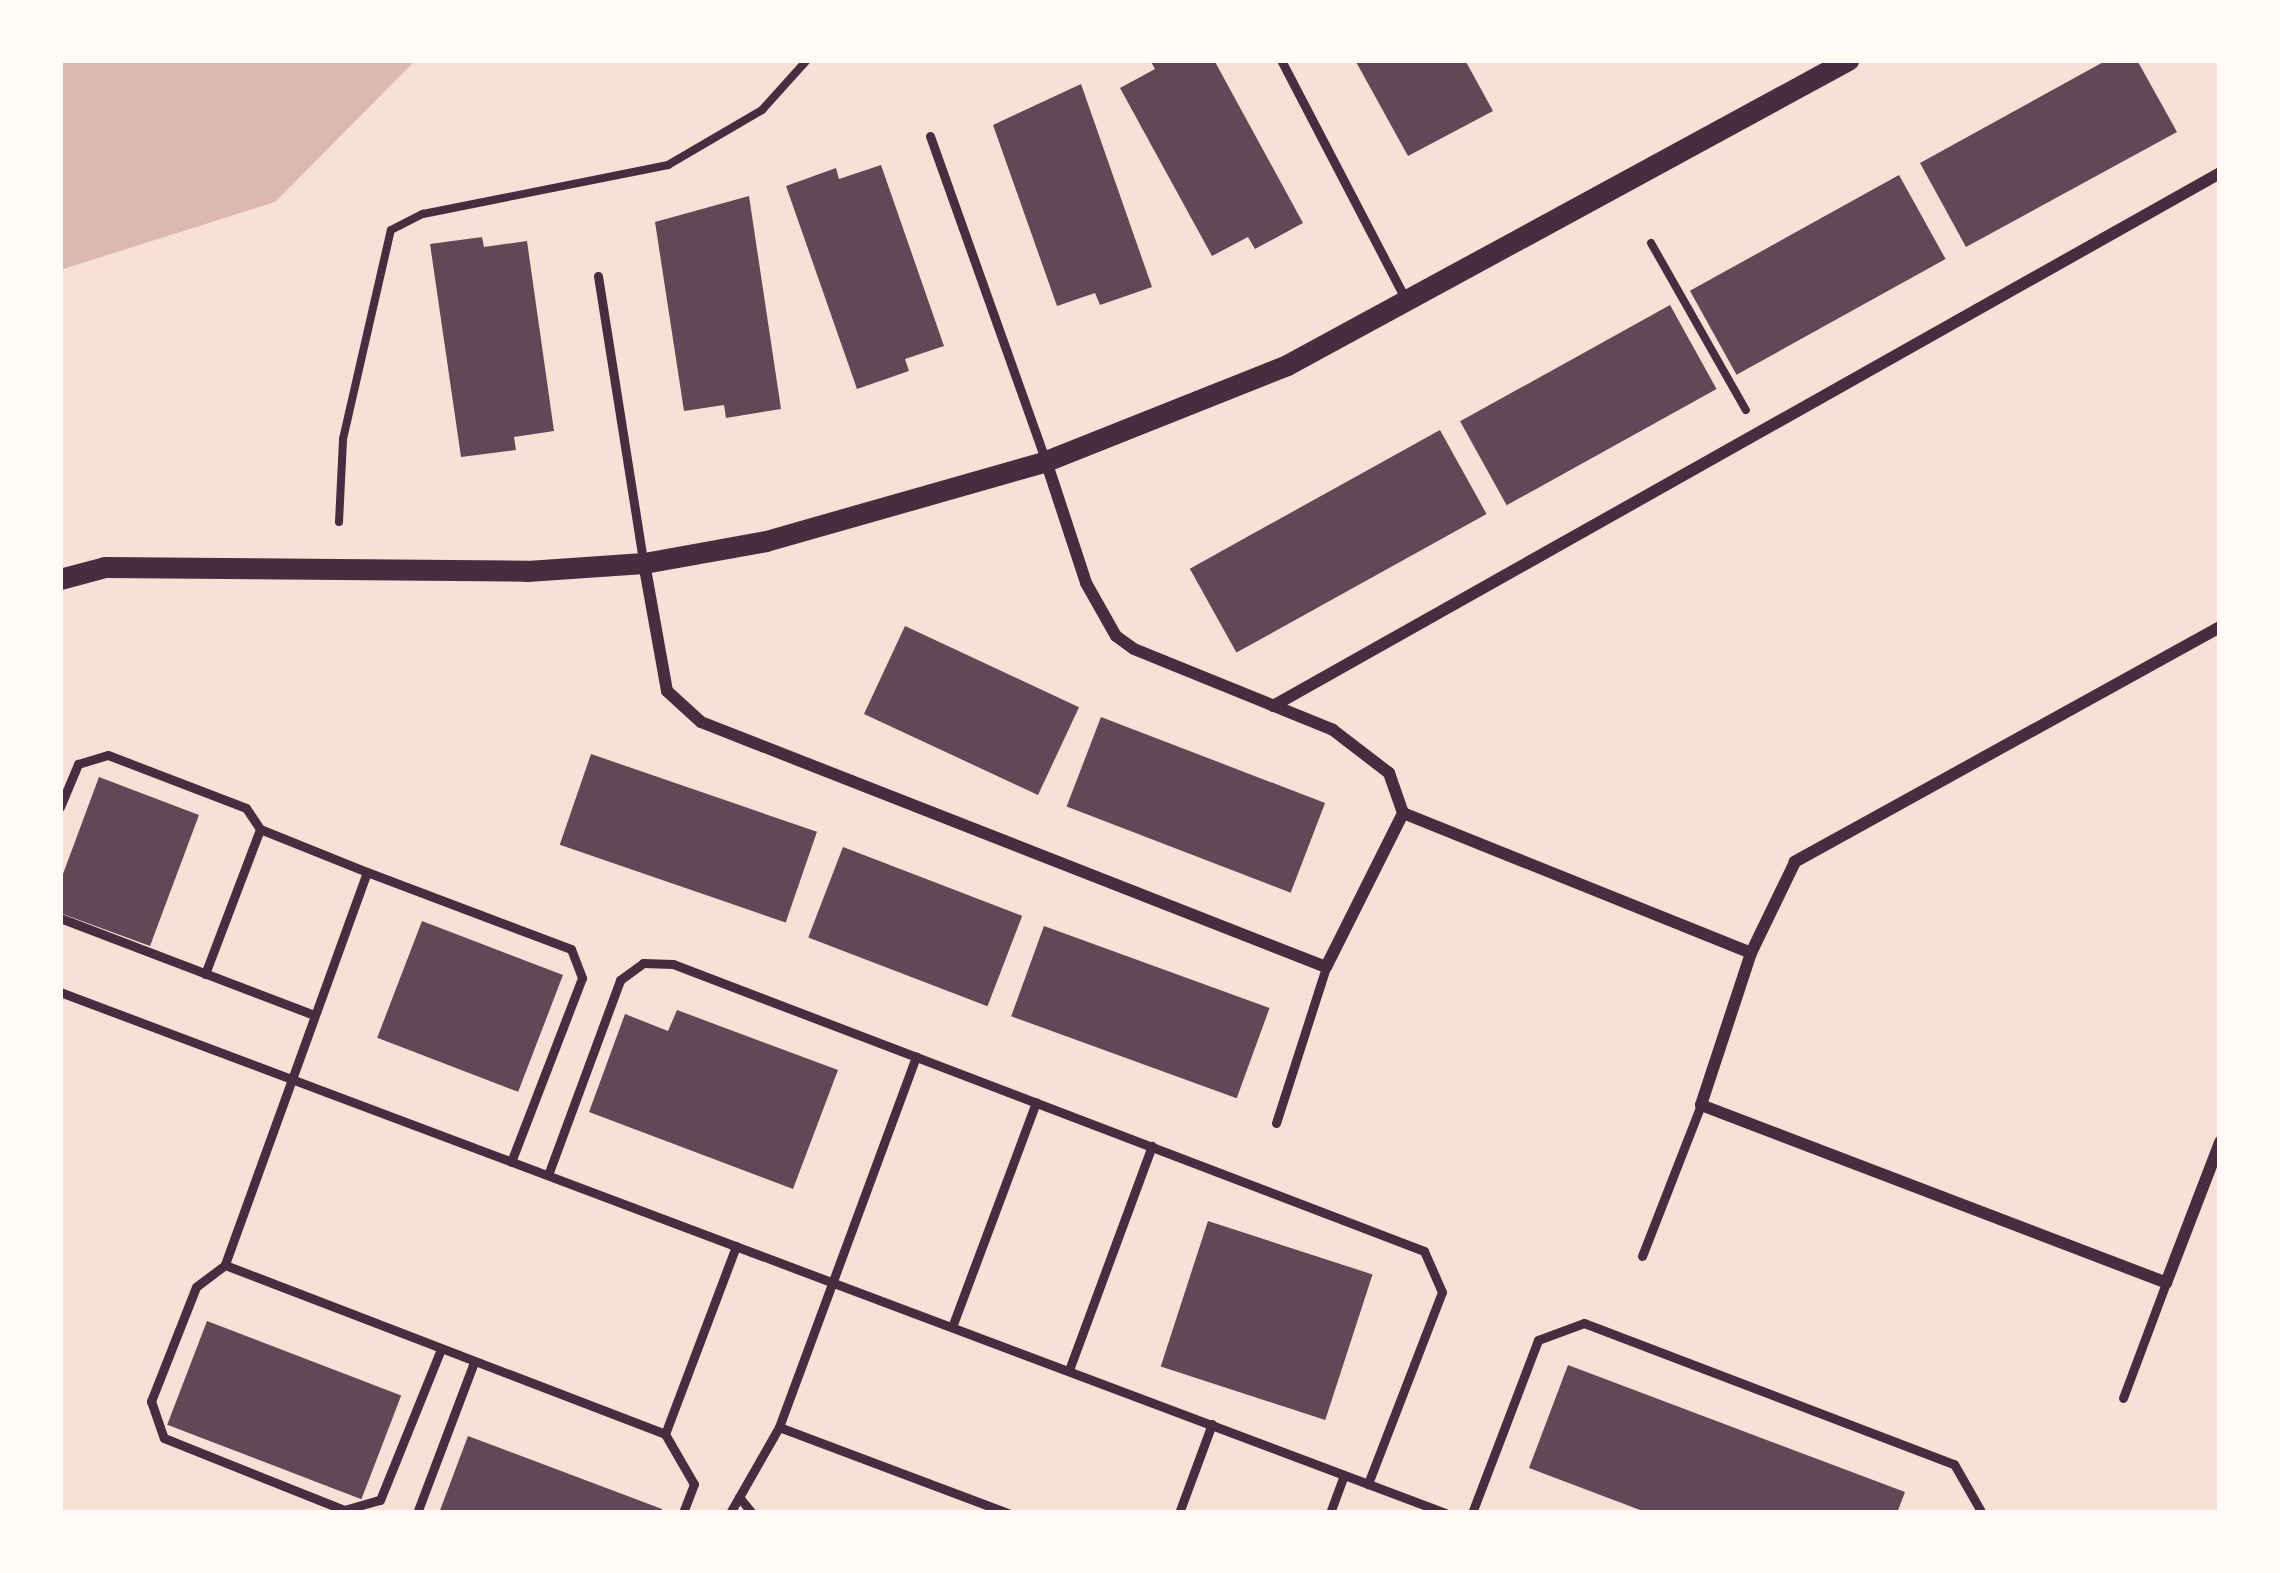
<!DOCTYPE html>
<style>
body{margin:0}
#map{position:relative;width:2280px;height:1573px;overflow:hidden;background:#f7e1d7;font-family:"Source Sans 3",sans-serif}
div>[style]{position:absolute}
.water>*{inset:0;background:#dcb8b0}
.building>*{inset:0;background:#644757;transform-origin:0 0}
.path>*{height:8px;margin:-4px;padding:0 4px;transform-origin:4px;border-radius:4px;background:#4a2c40}
.service>*{height:9px;margin:-4.5px;padding:0 4.5px;transform-origin:4.5px;border-radius:4.5px;background:#4a2c40}
.minor>*{height:12px;margin:-6px;padding:0 6px;transform-origin:6px;border-radius:6px;background:#4a2c40}
.tertiary>*{height:21px;margin:-10.5px;padding:0 10.5px;transform-origin:10.5px;border-radius:10.5px;background:#4a2c40}
span{translate:-50% -50%;white-space:nowrap;text-align:center;line-height:1.15;-webkit-text-stroke:12px #fffaf5;paint-order:stroke}
.frame{position:absolute;inset:0;border:63px solid #fffaf5;pointer-events:none}
</style>
<div id="map">
<div class="water">
<div style="clip-path:polygon(60px 60px,416px 60px,275px 202px,60px 270px)"></div>
</div>
<div class="building">
<div style="clip-path:polygon(1150px 60px,1214px 60px,1303px 223px,1255px 249px,1248px 237px,1212px 256px,1120px 88px,1155px 69px)"></div>
<div style="clip-path:polygon(1355px 60px,1465px 60px,1493px 111px,1408px 156px)"></div>
<div style="clip-path:polygon(2107px 60px,2137px 60px,2177px 132px,1966px 247px,1920px 163px)"></div>
<div style="clip-path:polygon(1081px 84px,1152px 287px,1100px 305px,1095px 293px,1057px 306px,993px 125px)"></div>
<div style="clip-path:polygon(881px 165px,944px 346px,905px 359px,909px 371px,857px 389px,786px 186px,836px 168px,839px 179px)"></div>
<div style="left:1899px;top:175px;width:96px;height:239px;rotate:61deg"></div>
<div style="clip-path:polygon(749px 196px,781px 409px,726px 418px,724px 405px,684px 411px,655px 222px)"></div>
<div style="clip-path:polygon(482px 237px,484px 247px,527px 241px,554px 431px,514px 437px,516px 450px,461px 457px,430px 244px)"></div>
<div style="left:1670px;top:305px;width:96px;height:240px;rotate:61deg"></div>
<div style="left:1440px;top:430px;width:96px;height:286px;rotate:61deg"></div>
<div style="left:905px;top:626px;width:192px;height:97px;rotate:25deg"></div>
<div style="left:1101px;top:717px;width:240px;height:96px;rotate:21deg"></div>
<div style="left:591px;top:754px;width:239px;height:96px;rotate:19deg"></div>
<div style="clip-path:polygon(99px 777px,199px 815px,150px 946px,60px 913px,60px 882px)"></div>
<div style="left:843px;top:847px;width:192px;height:97px;rotate:21deg"></div>
<div style="left:422px;top:921px;width:151px;height:125px;rotate:21deg"></div>
<div style="left:1044px;top:926px;width:240px;height:96px;rotate:20deg"></div>
<div style="clip-path:polygon(677px 1010px,838px 1070px,793px 1189px,589px 1112px,625px 1014px,668px 1031px)"></div>
<div style="left:1208px;top:1221px;width:173px;height:153px;rotate:18deg"></div>
<div style="left:207px;top:1321px;width:208px;height:111px;rotate:21deg"></div>
<div style="clip-path:polygon(1568px 1365px,1905px 1492px,1897px 1513px,1648px 1513px,1529px 1468px)"></div>
<div style="clip-path:polygon(468px 1436px,662px 1509px,661px 1513px,439px 1513px)"></div>
</div>
<div class="path">
<div style="left:1651px;top:243px;width:192px;rotate:60.4deg"></div>
<div style="left:339px;top:522px;width:83px;rotate:-87.2deg"></div>
<div style="left:343px;top:439px;width:214px;rotate:-77.1deg"></div>
<div style="left:391px;top:230px;width:36px;rotate:-27deg"></div>
<div style="left:423px;top:214px;width:250px;rotate:-11.3deg"></div>
<div style="left:668px;top:165px;width:109px;rotate:-30.3deg"></div>
<div style="left:762px;top:110px;width:67px;rotate:-48deg"></div>
</div>
<div class="service">
<div style="left:1281px;top:60px;width:271px;rotate:62.5deg"></div>
<div style="left:930px;top:136px;width:343px;rotate:70.4deg"></div>
<div style="left:598px;top:276px;width:289px;rotate:81deg"></div>
<div style="left:60px;top:807px;width:47px;rotate:-67.3deg"></div>
<div style="left:78px;top:764px;width:31px;rotate:-17deg"></div>
<div style="left:108px;top:755px;width:148px;rotate:21deg"></div>
<div style="left:246px;top:808px;width:25px;rotate:56deg"></div>
<div style="left:260px;top:829px;width:115px;rotate:21.9deg"></div>
<div style="left:367px;top:872px;width:418px;rotate:109.9deg"></div>
<div style="left:225px;top:1265px;width:471px;rotate:21deg"></div>
<div style="left:665px;top:1434px;width:201px;rotate:-69.3deg"></div>
<div style="left:367px;top:872px;width:218px;rotate:20.7deg"></div>
<div style="left:571px;top:949px;width:31px;rotate:69deg"></div>
<div style="left:582px;top:978px;width:197px;rotate:111.1deg"></div>
<div style="left:60px;top:918px;width:272px;rotate:20.9deg"></div>
<div style="left:205px;top:974px;width:155px;rotate:-69.2deg"></div>
<div style="left:60px;top:992px;width:1480px;rotate:20.61deg"></div>
<div style="left:1276px;top:1123px;width:164px;rotate:-72.2deg"></div>
<div style="left:548px;top:1175px;width:208px;rotate:-69.7deg"></div>
<div style="left:620px;top:980px;width:29px;rotate:-36deg"></div>
<div style="left:643px;top:963px;width:30px;rotate:2deg"></div>
<div style="left:673px;top:964px;width:804px;rotate:20.91deg"></div>
<div style="left:1424px;top:1251px;width:45px;rotate:66.3deg"></div>
<div style="left:1442px;top:1292px;width:206px;rotate:111.1deg"></div>
<div style="left:1642px;top:1256px;width:162px;rotate:-68.7deg"></div>
<div style="left:225px;top:1265px;width:36px;rotate:143deg"></div>
<div style="left:196px;top:1287px;width:123px;rotate:111.5deg"></div>
<div style="left:151px;top:1401px;width:39px;rotate:71deg"></div>
<div style="left:164px;top:1438px;width:194px;rotate:21.8deg"></div>
<div style="left:344px;top:1510px;width:37px;rotate:-16deg"></div>
<div style="left:380px;top:1500px;width:163px;rotate:-68deg"></div>
<div style="left:952px;top:1327px;width:240px;rotate:-69.5deg"></div>
<div style="left:1069px;top:1370px;width:239px;rotate:-69.7deg"></div>
<div style="left:2123px;top:1398px;width:123px;rotate:-69.5deg"></div>
<div style="left:779px;top:1427px;width:245px;rotate:20.6deg"></div>
<div style="left:665px;top:1434px;width:58px;rotate:59.9deg"></div>
<div style="left:694px;top:1484px;width:31px;rotate:111deg"></div>
<div style="left:739px;top:1497px;width:21px;rotate:51deg"></div>
<div style="left:417px;top:1513px;width:161px;rotate:-69.3deg"></div>
<div style="left:730px;top:1513px;width:99px;rotate:-60.3deg"></div>
<div style="left:779px;top:1427px;width:395px;rotate:-69.7deg"></div>
<div style="left:1179px;top:1513px;width:95px;rotate:-69.7deg"></div>
<div style="left:1330px;top:1513px;width:40px;rotate:-69.8deg"></div>
<div style="left:1472px;top:1513px;width:185px;rotate:-69.1deg"></div>
<div style="left:1538px;top:1340px;width:49px;rotate:-20.3deg"></div>
<div style="left:1584px;top:1323px;width:396px;rotate:20.9deg"></div>
<div style="left:1954px;top:1464px;width:56px;rotate:60.3deg"></div>
</div>
<div class="minor">
<div style="left:1046px;top:461px;width:128px;rotate:71.8deg"></div>
<div style="left:1086px;top:583px;width:61px;rotate:60.5deg"></div>
<div style="left:1116px;top:636px;width:22px;rotate:36deg"></div>
<div style="left:1134px;top:649px;width:215px;rotate:22.1deg"></div>
<div style="left:1333px;top:730px;width:71px;rotate:37.5deg"></div>
<div style="left:1389px;top:773px;width:42px;rotate:70.7deg"></div>
<div style="left:1403px;top:813px;width:375px;rotate:21.9deg"></div>
<div style="left:644px;top:563px;width:130px;rotate:79.8deg"></div>
<div style="left:667px;top:691px;width:46px;rotate:42.4deg"></div>
<div style="left:701px;top:722px;width:671px;rotate:21.41deg"></div>
<div style="left:1326px;top:967px;width:172px;rotate:-63.4deg"></div>
<div style="left:2220px;top:627px;width:486px;rotate:151.1deg"></div>
<div style="left:1795px;top:862px;width:101px;rotate:115.8deg"></div>
<div style="left:1751px;top:953px;width:160px;rotate:108.2deg"></div>
<div style="left:1701px;top:1105px;width:498px;rotate:20.9deg"></div>
<div style="left:2166px;top:1283px;width:151px;rotate:-69deg"></div>
<div style="left:1273px;top:706px;width:1087px;rotate:-29.37deg"></div>
</div>
<div class="tertiary">
<div style="left:60px;top:579px;width:47px;rotate:-14.9deg"></div>
<div style="left:105px;top:567px;width:422px;rotate:0.5deg"></div>
<div style="left:527px;top:571px;width:117px;rotate:-3.9deg"></div>
<div style="left:644px;top:563px;width:124px;rotate:-10.2deg"></div>
<div style="left:766px;top:541px;width:291px;rotate:-15.9deg"></div>
<div style="left:1046px;top:461px;width:259px;rotate:-21.7deg"></div>
<div style="left:1287px;top:365px;width:639px;rotate:-28.53deg"></div>
</div>
<div class="frame"></div>
</div>
